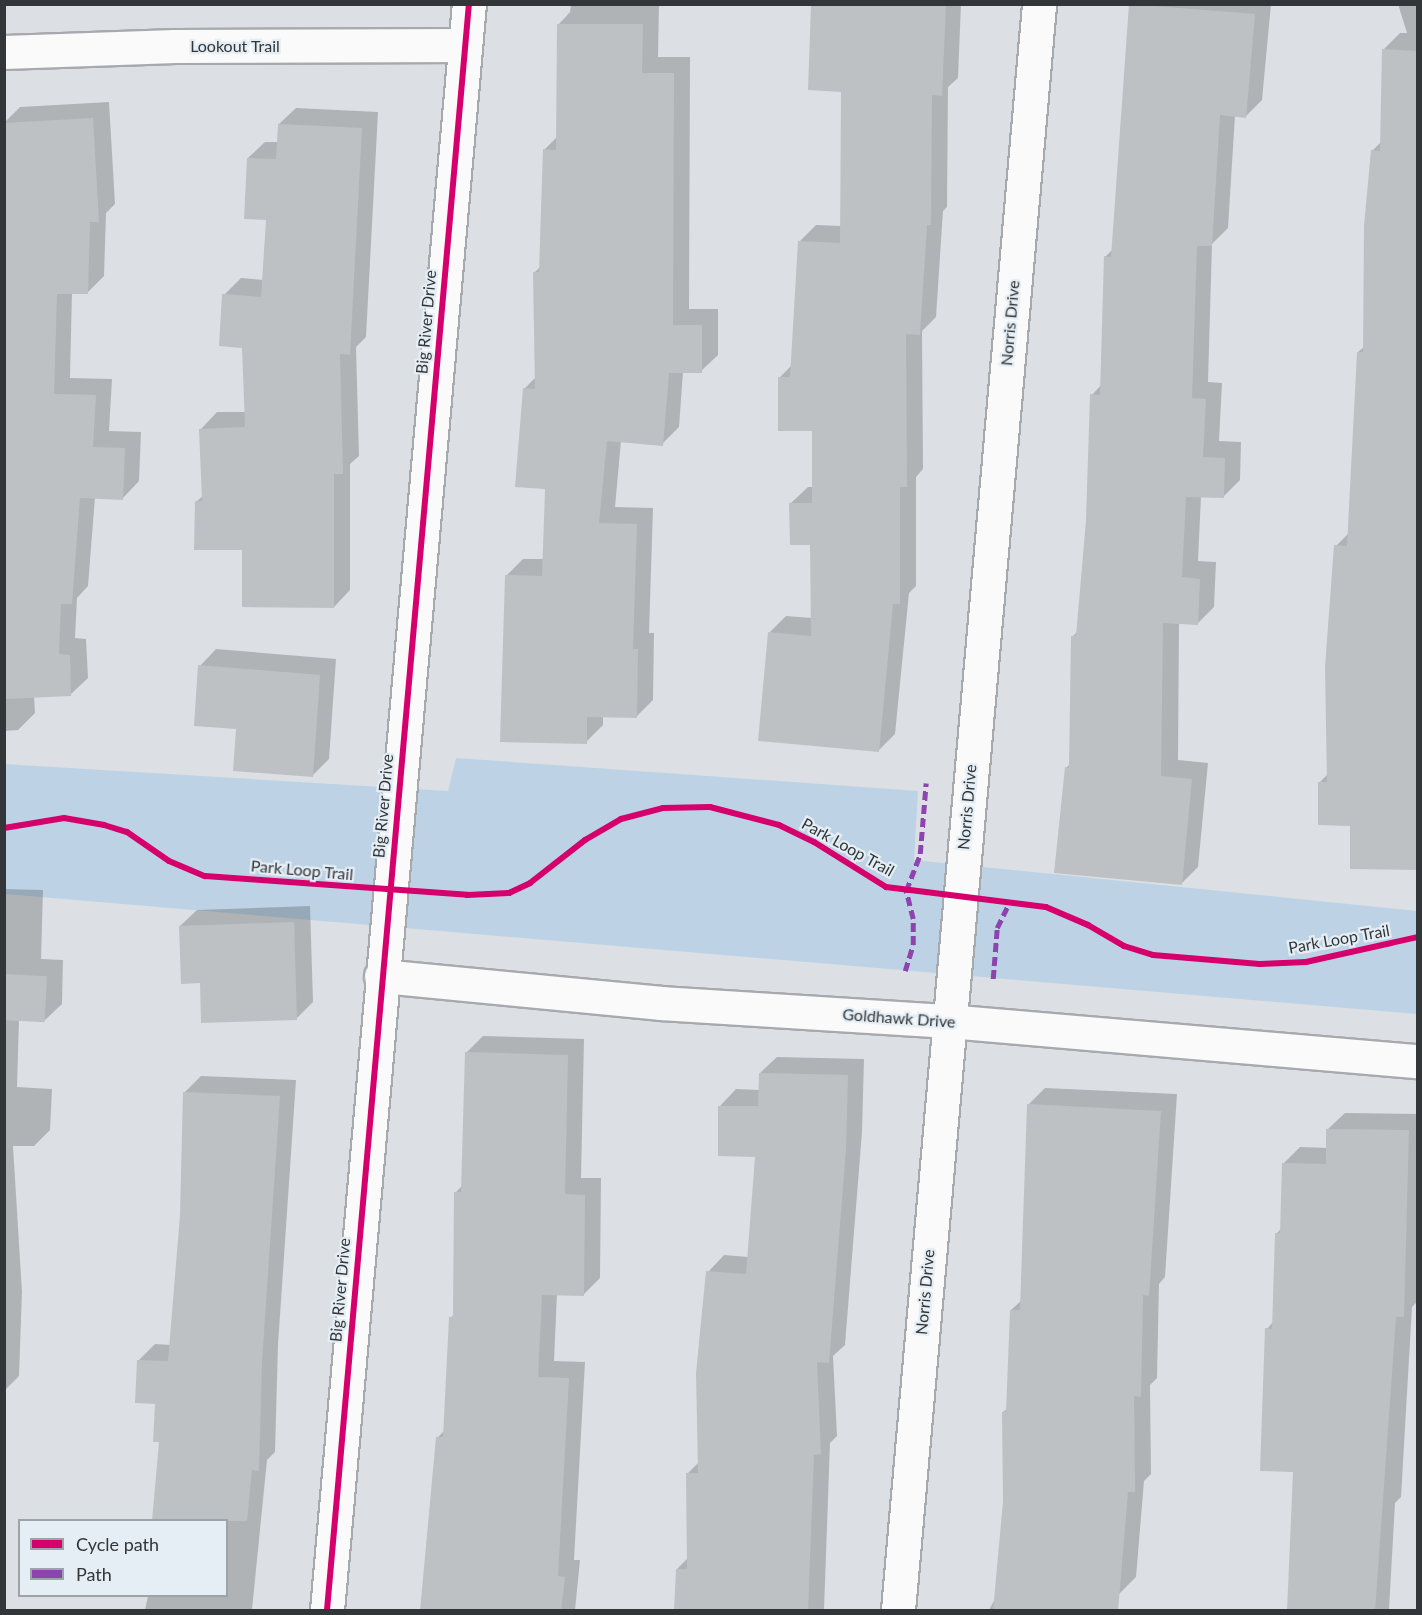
<!DOCTYPE html>
<style>
body{margin:0}
#map{position:relative;width:1422px;height:1615px;overflow:hidden;background:#dce0e4;font-family:Lato,sans-serif}
div>[style]{position:absolute}
.green>*{inset:0;background:#bdd3e5}
.shadow>*{inset:0;background:#0003}
.building>*{inset:0;background:#bec1c4;transform-origin:0 0}
.roads{filter:drop-shadow(2px 0 #a7aaad) drop-shadow(-2px 0 #a7aaad) drop-shadow(0 2px #a7aaad) drop-shadow(0 -2px #a7aaad)}
.minor>*{height:33px;margin:-16.5px;padding:0 16.5px;transform-origin:16.5px;border-radius:16.5px;background:#fafafb}
.quiet>*{height:4.5px;margin-top:-2.25px;transform-origin:0;background:repeating-linear-gradient(90deg,#8e44ad 0 9px,transparent 0 13.5px)}
.cycleway>*{height:6px;margin:-3px;padding:0 3px;transform-origin:3px;border-radius:3px;background:#d6006c}
span{translate:-50% -50%;white-space:nowrap;text-align:center;line-height:1.15;-webkit-text-stroke:4.5px #e5eef5;paint-order:stroke}
.street-label{font-size:16px;color:#323638}
.frame{position:absolute;inset:0;border:6px solid #323638;pointer-events:none}
.legend{position:absolute;left:18px;top:1519px;width:210px;height:78px;box-sizing:border-box;background:#e5eef5;border:2px solid #9da4a9;margin:0;padding:8px 10px;list-style:none;font-size:18px;color:#323638}
.legend li{display:flex;align-items:center;gap:12px;height:30px}
.legend b{width:30px;border:2px solid #9da4a9}
</style>
<div id="map">
<div class="green">
<div style="clip-path:polygon(456px 758px,918px 791px,914px 860px,1417px 911px,1417px 1014px,5px 894px,4px 764px,448px 791px)"></div>
</div>
<div class="shadow">
<div style="clip-path:polygon(571px 4px,659px 4px,658px 57px,690px 57px,689px 309px,718px 309px,718px 355px,701px 371px,683px 372px,679px 427px,662px 444px,621px 441px,615px 507px,653px 508px,649px 633px,654px 633px,653px 700px,636px 717px,603px 716px,603px 725px,586px 742px,507px 575px,523px 559px,544px 559px,546px 488px,525px 388px,536px 377px,535px 272px,541px 266px,544px 150px,558px 136px,559px 24px,570px 12px)"></div>
<div style="clip-path:polygon(813px 4px,961px 4px,958px 78px,948px 87px,947px 207px,943px 211px,936px 317px,922px 331px,923px 469px,916px 477px,916px 586px,909px 593px,895px 734px,879px 750px,770px 632px,786px 616px,812px 618px,811px 544px,791px 503px,808px 487px,814px 487px,813px 429px,780px 377px,792px 365px,800px 241px,816px 225px,842px 226px,842px 90px)"></div>
<div style="clip-path:polygon(1131px 4px,1271px 4px,1262px 100px,1246px 116px,1235px 115px,1228px 228px,1212px 244px,1208px 382px,1222px 383px,1219px 441px,1241px 442px,1240px 480px,1223px 497px,1201px 496px,1198px 561px,1216px 562px,1214px 607px,1198px 623px,1179px 622px,1178px 760px,1208px 763px,1198px 867px,1181px 884px,1066px 768px,1071px 763px,1072px 637px,1078px 631px,1087px 520px,1092px 395px,1101px 385px,1105px 257px,1113px 249px)"></div>
<div style="clip-path:polygon(1398px 4px,1418px 4px,1418px 868px,1352px 824px,1319px 783px,1328px 774px,1336px 546px,1350px 532px,1358px 352px,1365px 346px,1372px 151px,1381px 142px,1383px 50px,1400px 33px,1407px 33px)"></div>
<div style="clip-path:polygon(109px 102px,115px 204px,106px 213px,104px 276px,88px 292px,72px 292px,70px 378px,112px 379px,109px 431px,141px 432px,139px 481px,123px 498px,95px 497px,88px 586px,77px 598px,75px 638px,86px 639px,88px 678px,71px 694px,34px 696px,35px 713px,18px 730px,4px 731px,4px 123px,20px 107px)"></div>
<div style="clip-path:polygon(296px 108px,378px 112px,366px 337px,356px 347px,359px 456px,350px 464px,350px 590px,334px 607px,244px 549px,196px 502px,204px 495px,201px 429px,217px 412px,246px 412px,243px 346px,224px 295px,241px 278px,264px 280px,267px 219px,248px 158px,265px 142px,278px 142px,279px 124px)"></div>
<div style="clip-path:polygon(216px 649px,336px 659px,329px 759px,312px 776px,238px 727px,200px 666px)"></div>
<div style="clip-path:polygon(4px 889px,43px 890px,41px 959px,63px 960px,62px 1004px,45px 1020px,19px 1019px,17px 1087px,52px 1089px,50px 1130px,34px 1146px,13px 1146px,22px 1292px,19px 1376px,4px 1391px)"></div>
<div style="clip-path:polygon(310px 906px,313px 1002px,296px 1019px,201px 982px,180px 926px,197px 910px)"></div>
<div style="clip-path:polygon(483px 1036px,584px 1039px,581px 1178px,601px 1178px,600px 1278px,584px 1294px,557px 1294px,554px 1361px,585px 1362px,574px 1560px,580px 1560px,575px 1610px,421px 1610px,438px 1437px,445px 1430px,451px 1318px,454px 1314px,455px 1193px,462px 1186px,466px 1053px)"></div>
<div style="clip-path:polygon(777px 1057px,864px 1059px,862px 1132px,845px 1345px,833px 1356px,837px 1436px,830px 1443px,824px 1610px,676px 1610px,677px 1569px,688px 1558px,687px 1474px,699px 1462px,708px 1272px,724px 1255px,748px 1257px,757px 1155px,720px 1106px,736px 1089px,760px 1090px,760px 1073px)"></div>
<div style="clip-path:polygon(201px 1076px,296px 1080px,278px 1345px,275px 1452px,267px 1460px,252px 1610px,145px 1610px,148px 1596px,226px 1596px,226px 1520px,160px 1441px,156px 1403px,138px 1361px,155px 1344px,171px 1345px,181px 1215px,185px 1092px)"></div>
<div style="clip-path:polygon(1045px 1088px,1177px 1094px,1165px 1277px,1159px 1284px,1157px 1378px,1150px 1385px,1151px 1474px,1144px 1481px,1136px 1577px,1119px 1594px,1116px 1610px,989px 1610px,995px 1599px,1004px 1501px,1003px 1412px,1008px 1408px,1011px 1310px,1022px 1300px,1029px 1104px)"></div>
<div style="clip-path:polygon(1345px 1113px,1418px 1114px,1418px 1301px,1412px 1307px,1401px 1497px,1395px 1503px,1389px 1610px,1288px 1610px,1294px 1470px,1267px 1329px,1274px 1321px,1276px 1234px,1282px 1228px,1283px 1164px,1300px 1147px,1328px 1148px,1328px 1129px)"></div>
<div style="clip-path:polygon(1261px 1609px,1283px 1610px,1259px 1610px)"></div>
</div>
<div class="building">
<div style="clip-path:polygon(811px 4px,946px 4px,942px 96px,932px 95px,931px 225px,927px 225px,920px 335px,906px 334px,907px 487px,900px 487px,900px 604px,893px 604px,879px 752px,758px 741px,768px 632px,811px 636px,810px 545px,790px 545px,789px 503px,812px 503px,812px 431px,778px 431px,778px 377px,790px 377px,798px 241px,840px 243px,841px 92px,808px 90px)"></div>
<div style="clip-path:polygon(1129px 4px,1255px 14px,1246px 118px,1220px 115px,1212px 246px,1197px 246px,1192px 398px,1206px 399px,1203px 457px,1225px 458px,1224px 498px,1186px 497px,1182px 577px,1200px 579px,1198px 625px,1163px 623px,1161px 776px,1192px 779px,1182px 885px,1054px 873px,1065px 767px,1069px 768px,1071px 636px,1076px 636px,1086px 520px,1090px 394px,1100px 395px,1104px 256px,1111px 257px)"></div>
<div style="clip-path:polygon(557px 24px,643px 24px,642px 73px,674px 73px,673px 325px,702px 325px,702px 373px,669px 373px,663px 446px,607px 441px,599px 523px,637px 524px,633px 649px,638px 649px,637px 718px,587px 717px,587px 744px,500px 742px,505px 575px,542px 576px,545px 489px,515px 487px,523px 388px,535px 389px,533px 272px,539px 272px,543px 149px,556px 150px)"></div>
<div style="clip-path:polygon(1382px 49px,1418px 51px,1418px 870px,1350px 869px,1350px 826px,1318px 825px,1318px 782px,1327px 782px,1325px 667px,1334px 545px,1347px 546px,1357px 352px,1363px 352px,1364px 226px,1371px 150px,1380px 151px)"></div>
<div style="clip-path:polygon(93px 118px,99px 222px,90px 222px,88px 294px,57px 294px,54px 394px,96px 395px,93px 447px,125px 448px,123px 500px,80px 498px,72px 604px,61px 604px,59px 654px,70px 655px,71px 696px,4px 699px,4px 123px)"></div>
<div style="clip-path:polygon(278px 124px,362px 128px,350px 355px,340px 354px,343px 474px,334px 474px,334px 608px,242px 607px,242px 550px,194px 550px,195px 501px,202px 501px,199px 429px,245px 427px,242px 348px,219px 346px,222px 294px,261px 297px,266px 220px,244px 219px,247px 158px,276px 159px)"></div>
<div style="clip-path:polygon(198px 665px,320px 675px,313px 777px,233px 771px,236px 729px,194px 726px)"></div>
<div style="clip-path:polygon(294px 922px,297px 1020px,201px 1023px,200px 983px,181px 984px,179px 926px)"></div>
<div style="left:4px;top:974px;width:43px;height:46px;rotate:3deg"></div>
<div style="clip-path:polygon(465px 1052px,568px 1055px,565px 1194px,585px 1195px,584px 1296px,542px 1295px,538px 1377px,569px 1378px,558px 1576px,565px 1577px,561px 1611px,420px 1611px,436px 1437px,443px 1437px,449px 1317px,453px 1317px,454px 1192px,461px 1192px)"></div>
<div style="clip-path:polygon(759px 1073px,848px 1075px,846px 1149px,829px 1363px,817px 1362px,821px 1454px,814px 1455px,808px 1611px,674px 1611px,676px 1569px,687px 1569px,686px 1473px,698px 1473px,696px 1373px,706px 1271px,746px 1274px,755px 1157px,718px 1156px,718px 1106px,758px 1106px)"></div>
<div style="clip-path:polygon(183px 1092px,280px 1096px,262px 1362px,259px 1471px,252px 1470px,247px 1521px,152px 1521px,159px 1442px,153px 1442px,155px 1404px,135px 1403px,137px 1360px,168px 1361px,180px 1215px)"></div>
<div style="clip-path:polygon(1027px 1104px,1161px 1111px,1149px 1296px,1143px 1295px,1141px 1397px,1134px 1396px,1135px 1492px,1128px 1492px,1118px 1611px,993px 1611px,1003px 1501px,1002px 1412px,1006px 1412px,1010px 1310px,1020px 1310px)"></div>
<div style="clip-path:polygon(1326px 1129px,1409px 1130px,1404px 1317px,1396px 1317px,1375px 1611px,1287px 1611px,1293px 1472px,1260px 1471px,1265px 1328px,1272px 1329px,1275px 1233px,1280px 1233px,1282px 1163px,1326px 1164px)"></div>
</div>
<div class="roads">
<div class="minor">
<div style="left:4px;top:52px;width:171px;rotate:-2deg"></div>
<div style="left:175px;top:46px;width:290px;rotate:-0.2deg"></div>
<div style="left:381px;top:976px;width:281px;rotate:5.5deg"></div>
<div style="left:661px;top:1003px;width:288px;rotate:3.6deg"></div>
<div style="left:948px;top:1021px;width:472px;rotate:4.9deg"></div>
<div style="left:327px;top:1610px;width:1612px;rotate:-84.95deg"></div>
<div style="left:898px;top:1610px;width:1612px;rotate:-84.98deg"></div>
</div>
</div>
<div class="quiet">
<div style="left:905px;top:971px;width:27px;rotate:-73deg"></div>
<div style="left:913px;top:945px;width:26px;rotate:-90deg"></div>
<div style="left:913px;top:919px;width:29px;rotate:-104deg"></div>
<div style="left:906px;top:891px;width:40px;rotate:-69deg"></div>
<div style="left:920px;top:854px;width:71px;rotate:-85.2deg"></div>
<div style="left:993px;top:979px;width:51px;rotate:-85.5deg"></div>
<div style="left:997px;top:928px;width:28px;rotate:-64deg"></div>
</div>
<div class="cycleway">
<div style="left:4px;top:828px;width:61px;rotate:-9.5deg"></div>
<div style="left:64px;top:818px;width:41px;rotate:9.9deg"></div>
<div style="left:104px;top:825px;width:24px;rotate:17deg"></div>
<div style="left:127px;top:832px;width:51px;rotate:34.6deg"></div>
<div style="left:169px;top:861px;width:39px;rotate:23deg"></div>
<div style="left:205px;top:876px;width:263px;rotate:4.1deg"></div>
<div style="left:467px;top:895px;width:42px;rotate:-2.7deg"></div>
<div style="left:509px;top:893px;width:23px;rotate:-25deg"></div>
<div style="left:530px;top:883px;width:70px;rotate:-38deg"></div>
<div style="left:585px;top:840px;width:42px;rotate:-30.3deg"></div>
<div style="left:621px;top:819px;width:43px;rotate:-14.7deg"></div>
<div style="left:663px;top:808px;width:47px;rotate:-1.2deg"></div>
<div style="left:710px;top:807px;width:71px;rotate:14.6deg"></div>
<div style="left:779px;top:825px;width:39px;rotate:26deg"></div>
<div style="left:814px;top:842px;width:85px;rotate:32deg"></div>
<div style="left:886px;top:887px;width:161px;rotate:7.1deg"></div>
<div style="left:1046px;top:907px;width:46px;rotate:23.2deg"></div>
<div style="left:1088px;top:925px;width:42px;rotate:30.3deg"></div>
<div style="left:1124px;top:946px;width:30px;rotate:17deg"></div>
<div style="left:1153px;top:955px;width:107px;rotate:4.8deg"></div>
<div style="left:1260px;top:964px;width:46px;rotate:-2.5deg"></div>
<div style="left:1306px;top:962px;width:115px;rotate:-12.6deg"></div>
<div style="left:327px;top:1610px;width:1612px;rotate:-84.95deg"></div>
</div>
<div class="street-label">
<span style="left:235px;top:46px">Lookout Trail</span>
<span style="left:426px;top:322px;rotate:-85deg">Big River Drive</span>
<span style="left:1010px;top:323px;rotate:-85deg">Norris Drive</span>
<span style="left:383px;top:806px;rotate:-85deg">Big River Drive</span>
<span style="left:967px;top:807px;rotate:-85deg">Norris Drive</span>
<span style="left:848px;top:847px;rotate:29deg">Park Loop Trail</span>
<span style="left:302px;top:870px;rotate:5deg">Park Loop Trail</span>
<span style="left:1339px;top:939px;rotate:-10deg">Park Loop Trail</span>
<span style="left:899px;top:1018px;rotate:4deg">Goldhawk Drive</span>
<span style="left:340px;top:1290px;rotate:-85deg">Big River Drive</span>
<span style="left:925px;top:1292px;rotate:-85deg">Norris Drive</span>
</div>
<div class="frame"></div>
<ul class="legend">
<li><b style="height:8px;background:#d6006c"></b>Cycle path</li>
<li><b style="height:8px;background:#8e44ad"></b>Path</li>
</ul>
</div>
